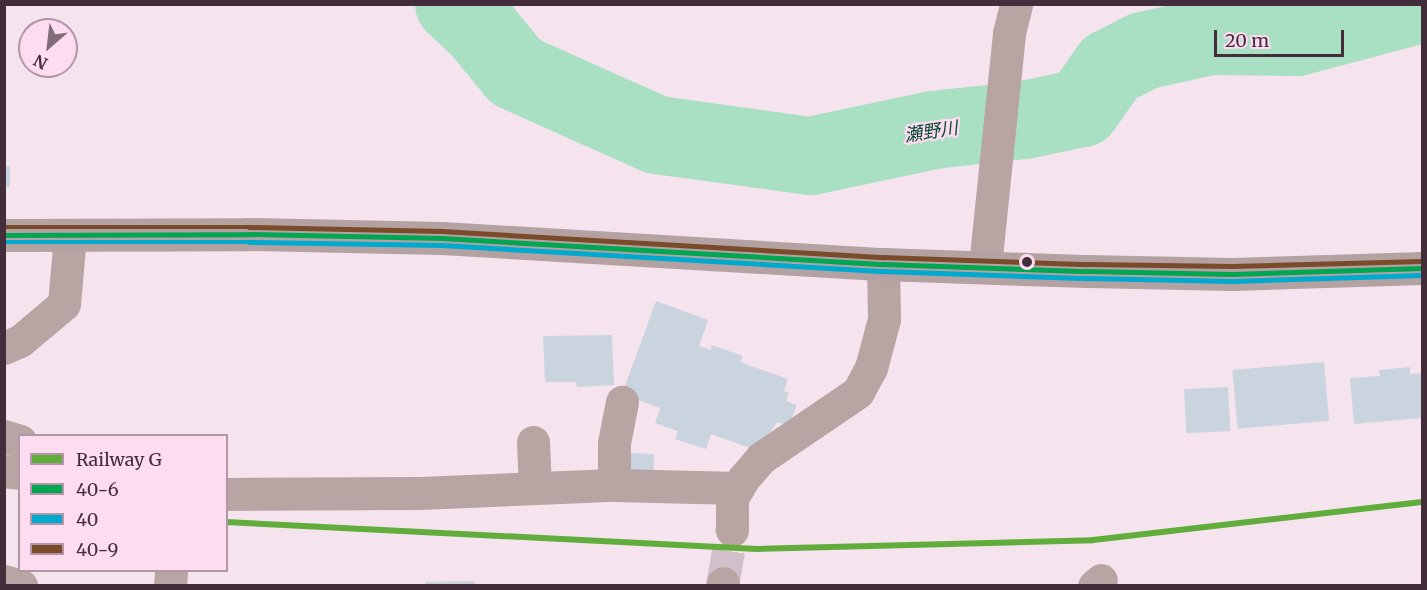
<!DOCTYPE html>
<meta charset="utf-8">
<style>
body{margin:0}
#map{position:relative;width:1427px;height:590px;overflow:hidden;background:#f5e3ee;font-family:Merriweather,"Noto Sans JP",serif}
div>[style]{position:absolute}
.river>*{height:78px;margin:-39px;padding:0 39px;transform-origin:39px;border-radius:39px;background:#a9dfc3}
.building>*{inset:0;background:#c9d4df;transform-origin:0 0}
.minor-tunnel>*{height:33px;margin-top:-16.5px;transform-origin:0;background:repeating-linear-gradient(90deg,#d1bfca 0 33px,transparent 0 49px)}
.minor>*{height:33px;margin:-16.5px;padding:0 16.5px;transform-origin:16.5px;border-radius:16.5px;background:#b8a4a2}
.highway>*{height:33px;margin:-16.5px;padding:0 16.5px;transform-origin:16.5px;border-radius:16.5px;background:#b4a1a2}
.bus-1>*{height:4.5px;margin:-2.25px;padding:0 2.25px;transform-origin:2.25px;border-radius:2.25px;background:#00a651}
.bus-2>*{height:4.5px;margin:-2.25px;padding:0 2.25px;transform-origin:2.25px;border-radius:2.25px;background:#00a9ce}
.bus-3>*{height:4.5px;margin:-2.25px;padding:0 2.25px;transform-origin:2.25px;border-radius:2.25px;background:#7a4b2a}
.rail-1>*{height:6px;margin:-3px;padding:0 3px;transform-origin:3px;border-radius:3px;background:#60ad3b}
.dots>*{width:16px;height:16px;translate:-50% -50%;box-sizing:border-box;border:3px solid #fddbf0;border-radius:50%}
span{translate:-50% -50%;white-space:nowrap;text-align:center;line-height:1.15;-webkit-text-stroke:4.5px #fddbf0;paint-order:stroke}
.water-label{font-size:18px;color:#00492d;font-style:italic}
.frame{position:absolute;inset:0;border:6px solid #432d3b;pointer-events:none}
.legend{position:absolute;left:18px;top:434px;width:210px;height:138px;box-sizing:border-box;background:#fddbf0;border:2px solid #b395a8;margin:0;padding:8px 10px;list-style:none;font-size:18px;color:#432d3b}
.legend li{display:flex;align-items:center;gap:12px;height:30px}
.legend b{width:30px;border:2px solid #b395a8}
.north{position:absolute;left:18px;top:18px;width:60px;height:60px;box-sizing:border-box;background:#fddbf0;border:2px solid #b395a8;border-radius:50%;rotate:208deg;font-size:16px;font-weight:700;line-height:24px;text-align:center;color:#432d3b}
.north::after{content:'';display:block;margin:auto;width:21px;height:27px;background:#816d7a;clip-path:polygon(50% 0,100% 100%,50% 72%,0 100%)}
.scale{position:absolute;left:1214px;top:30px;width:130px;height:27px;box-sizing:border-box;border:3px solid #432d3b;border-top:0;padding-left:8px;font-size:18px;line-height:21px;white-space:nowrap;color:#432d3b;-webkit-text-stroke:4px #fddbf0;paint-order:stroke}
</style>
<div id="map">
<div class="river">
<div style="left:454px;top:4px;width:34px;rotate:43deg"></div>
<div style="left:479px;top:27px;width:58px;rotate:50.6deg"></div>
<div style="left:516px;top:72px;width:154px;rotate:24.1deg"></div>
<div style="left:657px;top:135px;width:155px;rotate:7.8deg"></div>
<div style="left:811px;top:156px;width:125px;rotate:-12deg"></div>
<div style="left:933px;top:130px;width:92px;rotate:-6.3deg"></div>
<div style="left:1024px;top:120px;width:59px;rotate:-11.7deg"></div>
<div style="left:1082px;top:108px;width:49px;rotate:-55deg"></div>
<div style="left:1110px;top:68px;width:37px;rotate:-27deg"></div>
<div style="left:1143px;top:51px;width:69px;rotate:-12.6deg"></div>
<div style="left:1210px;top:36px;width:87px;rotate:0.7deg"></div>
<div style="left:1297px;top:37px;width:128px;rotate:-14.9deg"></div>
</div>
<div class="building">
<div style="left:5px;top:166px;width:5px;height:21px"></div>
<div style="clip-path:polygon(656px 301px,708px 320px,699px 346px,711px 350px,712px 345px,743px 356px,740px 362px,788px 379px,784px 391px,789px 393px,786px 401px,797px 405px,789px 426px,777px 422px,758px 451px,711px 434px,706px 449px,675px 439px,678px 431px,655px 423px,660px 408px,622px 394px)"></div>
<div style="clip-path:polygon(612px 335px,614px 385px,577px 387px,576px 382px,545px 382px,543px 336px)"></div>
<div style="left:1324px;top:362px;width:59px;height:92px;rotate:85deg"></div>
<div style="clip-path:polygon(1410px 367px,1410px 374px,1422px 373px,1422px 418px,1354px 424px,1350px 378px,1380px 376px,1379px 370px)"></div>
<div style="left:1228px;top:387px;width:44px;height:44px;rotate:87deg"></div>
<div style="left:626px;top:453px;width:28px;height:26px;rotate:2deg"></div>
<div style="clip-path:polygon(475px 581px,475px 586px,425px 586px,425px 582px)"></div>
</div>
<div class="minor-tunnel">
<div style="left:723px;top:583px;width:54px;rotate:-80.4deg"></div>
</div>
<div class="minor">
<div style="left:985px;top:266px;width:234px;rotate:-84.1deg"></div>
<div style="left:1009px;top:33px;width:30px;rotate:-76deg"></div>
<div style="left:4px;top:348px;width:17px;rotate:-24deg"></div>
<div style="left:20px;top:341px;width:57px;rotate:-40.1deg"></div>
<div style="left:64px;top:304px;width:69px;rotate:-85deg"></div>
<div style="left:4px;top:436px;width:17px;rotate:17deg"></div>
<div style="left:533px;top:442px;width:46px;rotate:87.5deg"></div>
<div style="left:4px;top:471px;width:16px;rotate:7deg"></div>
<div style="left:614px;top:485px;width:42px;rotate:-90deg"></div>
<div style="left:614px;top:443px;width:42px;rotate:-79deg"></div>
<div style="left:226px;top:494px;width:194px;rotate:-0.3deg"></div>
<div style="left:420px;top:493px;width:194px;rotate:-2.4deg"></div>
<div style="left:614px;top:485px;width:124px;rotate:1.4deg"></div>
<div style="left:732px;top:530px;width:32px;rotate:-90deg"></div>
<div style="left:732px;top:498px;width:22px;rotate:-60deg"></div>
<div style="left:743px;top:479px;width:28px;rotate:-49deg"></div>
<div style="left:761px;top:458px;width:117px;rotate:-34.2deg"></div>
<div style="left:858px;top:392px;width:27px;rotate:-62deg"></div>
<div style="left:871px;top:368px;width:51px;rotate:-75.1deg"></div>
<div style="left:884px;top:319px;width:55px;rotate:-91deg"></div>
<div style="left:4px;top:581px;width:18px;rotate:16deg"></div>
<div style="left:170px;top:586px;width:16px;rotate:-86deg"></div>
<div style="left:722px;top:586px;width:3px;rotate:-72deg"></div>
<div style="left:1094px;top:586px;width:9px;rotate:-41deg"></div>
</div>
<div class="highway">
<div style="left:4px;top:235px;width:245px;rotate:-0.2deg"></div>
<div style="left:249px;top:234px;width:193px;rotate:1.2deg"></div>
<div style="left:442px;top:238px;width:442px;rotate:3.4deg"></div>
<div style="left:883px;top:264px;width:204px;rotate:2deg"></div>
<div style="left:1087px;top:271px;width:145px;rotate:1.2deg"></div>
<div style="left:1232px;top:274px;width:190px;rotate:-1.8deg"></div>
</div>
<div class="bus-1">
<div style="left:4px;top:235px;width:245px;rotate:-0.2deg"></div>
<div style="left:249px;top:234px;width:193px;rotate:1.2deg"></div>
<div style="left:442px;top:238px;width:442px;rotate:3.4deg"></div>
<div style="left:883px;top:264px;width:204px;rotate:2deg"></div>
<div style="left:1087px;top:271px;width:145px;rotate:1.2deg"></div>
<div style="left:1232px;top:274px;width:190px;rotate:-1.8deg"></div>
</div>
<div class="bus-2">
<div style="left:4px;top:242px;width:245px"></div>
<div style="left:249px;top:242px;width:193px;rotate:0.9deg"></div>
<div style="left:442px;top:245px;width:442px;rotate:3.4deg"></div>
<div style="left:883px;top:271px;width:204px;rotate:2deg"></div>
<div style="left:1087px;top:278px;width:145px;rotate:1.2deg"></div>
<div style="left:1232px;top:281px;width:190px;rotate:-1.8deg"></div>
</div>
<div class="bus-3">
<div style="left:4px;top:227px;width:245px"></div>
<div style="left:249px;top:227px;width:193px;rotate:1.2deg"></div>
<div style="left:442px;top:231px;width:442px;rotate:3.4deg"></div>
<div style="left:883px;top:257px;width:204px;rotate:2deg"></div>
<div style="left:1087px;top:264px;width:145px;rotate:0.8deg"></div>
<div style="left:1232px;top:266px;width:190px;rotate:-1.5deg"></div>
</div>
<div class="rail-1">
<div style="left:226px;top:522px;width:532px;rotate:2.91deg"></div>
<div style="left:757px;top:549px;width:336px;rotate:-1.5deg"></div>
<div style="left:1093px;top:540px;width:331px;rotate:-6.6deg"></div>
</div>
<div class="dots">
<div style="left:1027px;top:262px;background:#432d3b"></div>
</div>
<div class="water-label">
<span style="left:931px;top:132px;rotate:-9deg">瀬野川</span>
</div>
<div class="frame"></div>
<ul class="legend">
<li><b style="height:8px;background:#60ad3b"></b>Railway G</li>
<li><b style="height:8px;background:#00a651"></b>40-6</li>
<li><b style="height:8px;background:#00a9ce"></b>40</li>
<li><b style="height:8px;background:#7a4b2a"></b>40-9</li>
</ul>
<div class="north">N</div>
<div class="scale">20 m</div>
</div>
